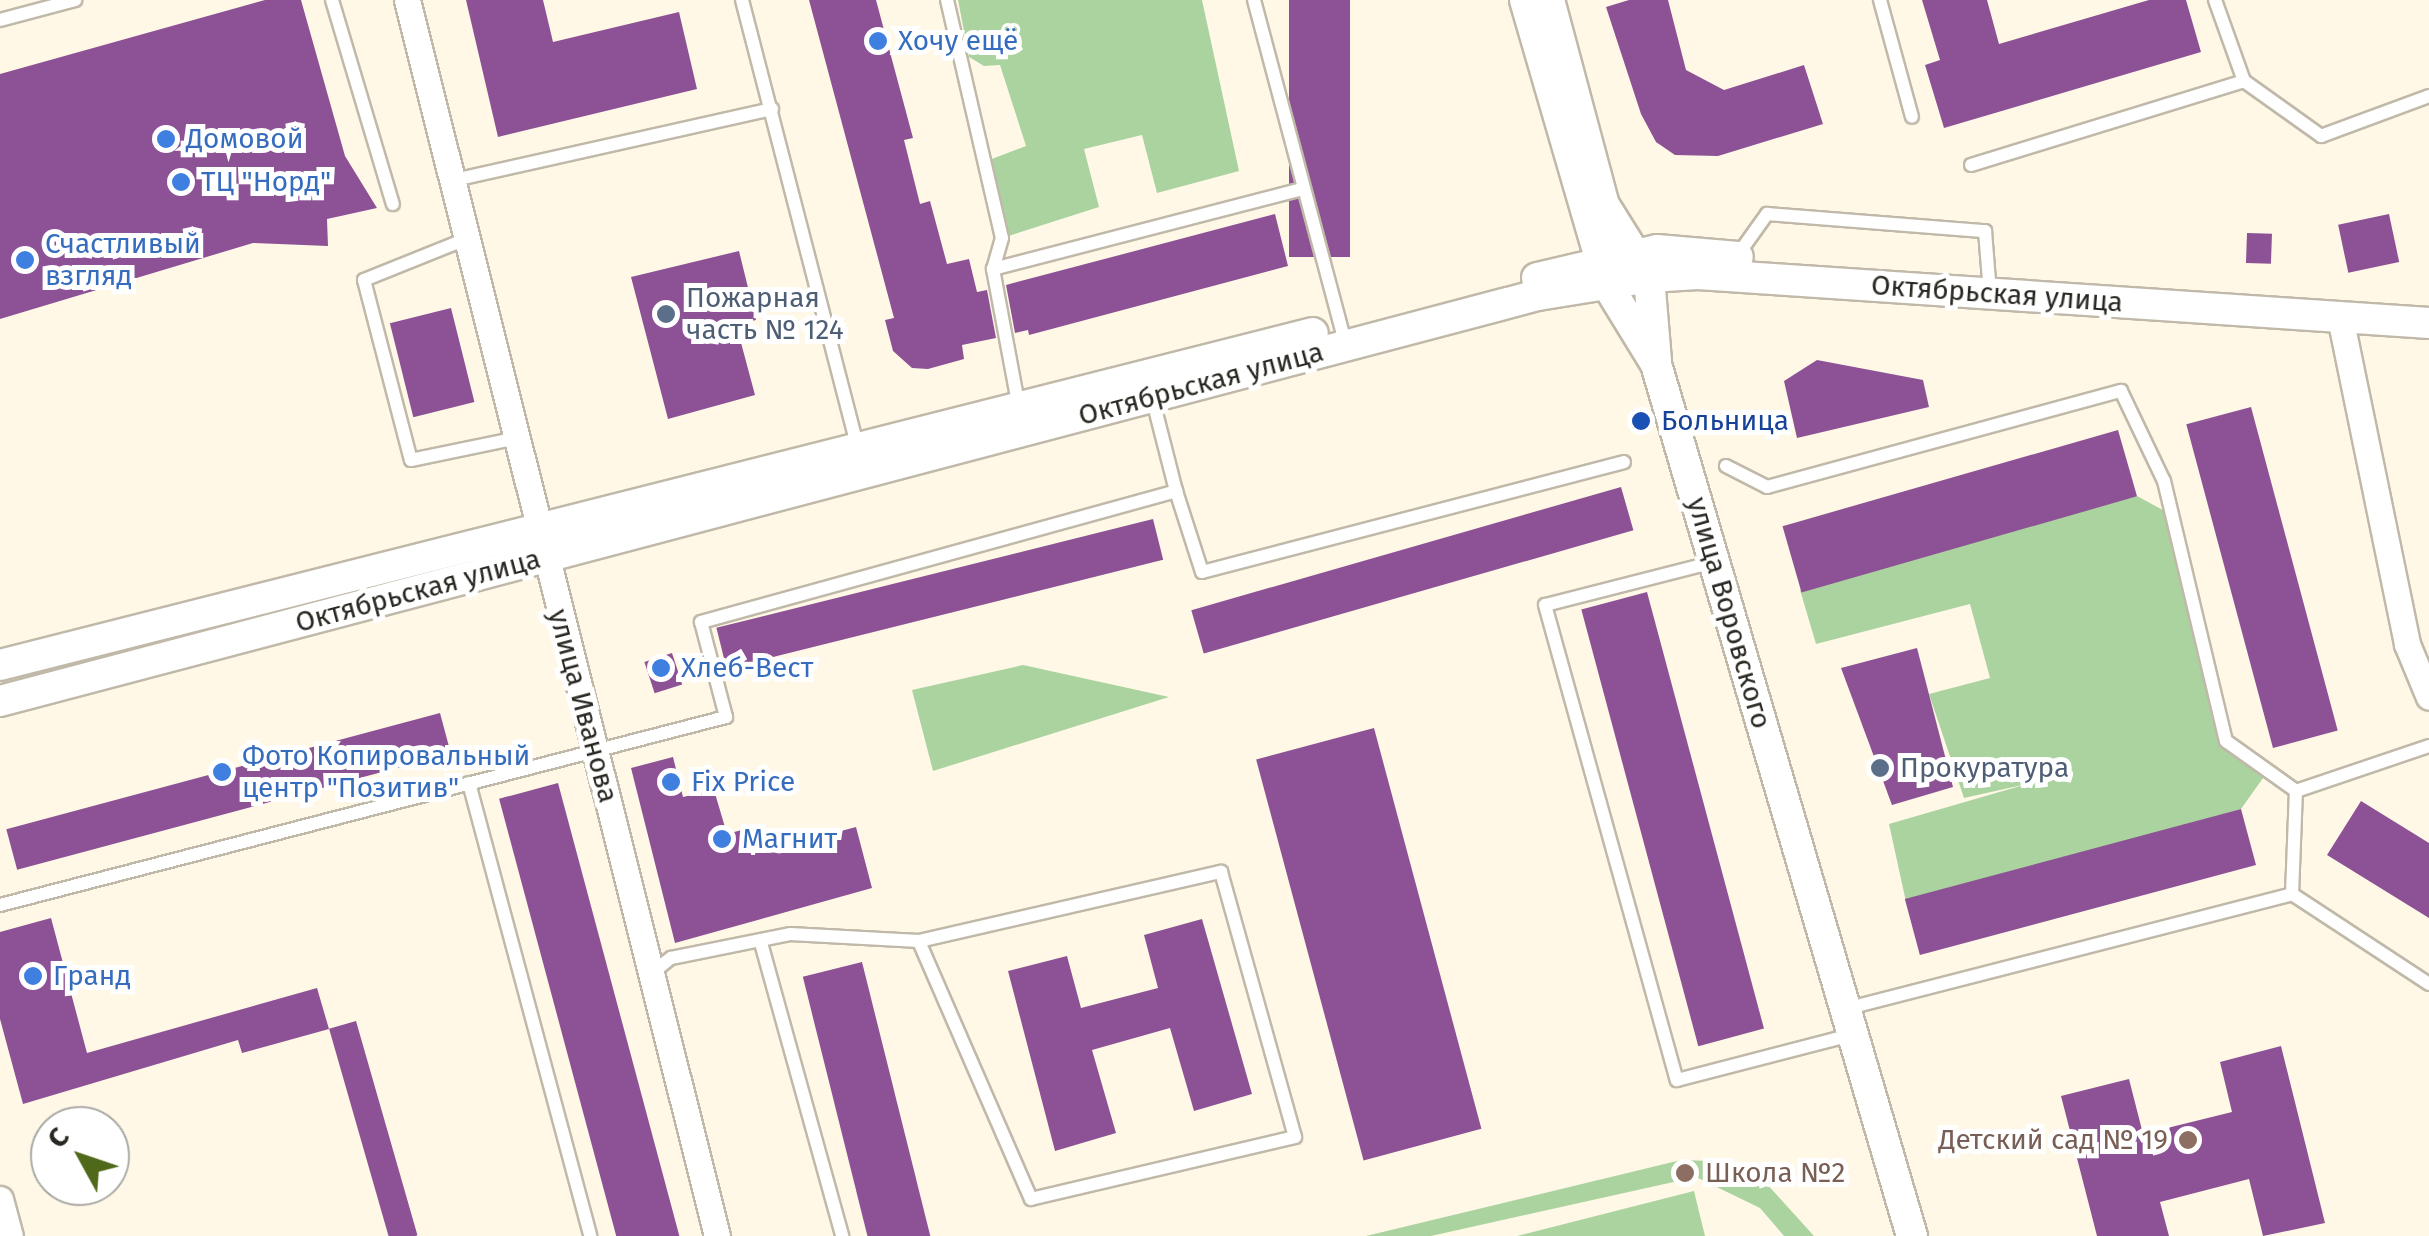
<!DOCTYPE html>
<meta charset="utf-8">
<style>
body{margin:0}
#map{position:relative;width:2429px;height:1236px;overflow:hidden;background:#fff8e7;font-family:"Fira Sans",sans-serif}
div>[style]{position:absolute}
.green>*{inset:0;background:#abd39f}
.building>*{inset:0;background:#8d5295;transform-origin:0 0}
.roads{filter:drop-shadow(2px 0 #c0b9a9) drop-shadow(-2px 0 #c0b9a9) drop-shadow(0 2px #c0b9a9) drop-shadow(0 -2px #c0b9a9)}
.service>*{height:12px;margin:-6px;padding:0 6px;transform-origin:6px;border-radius:6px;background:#fff}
.minor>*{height:25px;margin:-12.5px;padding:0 12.5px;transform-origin:12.5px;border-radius:12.5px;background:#fff}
.tertiary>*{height:30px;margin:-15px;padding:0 15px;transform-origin:15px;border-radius:15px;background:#fff}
.dots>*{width:28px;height:28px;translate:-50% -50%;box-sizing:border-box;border:5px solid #fff;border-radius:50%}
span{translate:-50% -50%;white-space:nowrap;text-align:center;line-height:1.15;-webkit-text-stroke:10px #fff;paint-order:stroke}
.shop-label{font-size:28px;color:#366cbe}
.left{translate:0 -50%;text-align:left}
.street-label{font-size:28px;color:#292721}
.service-label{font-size:28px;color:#4e5e75}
.transit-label{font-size:28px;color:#164399}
.education-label{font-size:28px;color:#785e54}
.right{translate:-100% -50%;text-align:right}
.north{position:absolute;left:30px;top:1106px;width:100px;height:100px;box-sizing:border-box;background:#fff;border:2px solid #a9a9a6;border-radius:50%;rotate:310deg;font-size:28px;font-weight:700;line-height:40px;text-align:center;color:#292721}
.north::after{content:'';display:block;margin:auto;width:35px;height:45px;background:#4f6819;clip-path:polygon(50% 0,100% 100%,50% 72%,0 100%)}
</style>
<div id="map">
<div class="green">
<div style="clip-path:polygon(958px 0,1202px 0,1239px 171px,1157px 193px,1142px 135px,1084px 149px,1099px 207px,1002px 238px,984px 162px,1026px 146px,1000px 65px,984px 66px,969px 57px)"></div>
<div style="clip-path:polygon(2137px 496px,2172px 515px,2226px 741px,2268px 771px,2241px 809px,1906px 902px,1889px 824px,2027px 784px,1964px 798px,1929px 694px,1990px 678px,1970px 604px,1816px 644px,1800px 590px)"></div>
<div style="clip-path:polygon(1023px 665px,1169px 697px,933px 771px,912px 690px)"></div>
<div style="clip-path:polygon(1681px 1160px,1710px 1161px,1766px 1183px,1814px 1236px,1784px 1236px,1760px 1208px,1696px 1177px,1431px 1236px,1366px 1236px)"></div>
<div style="clip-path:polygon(1694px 1191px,1705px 1236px,1517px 1236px)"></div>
</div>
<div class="building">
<div style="clip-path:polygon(265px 0,301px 0,345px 156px,377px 208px,327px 219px,328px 246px,253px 243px,0 319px,0 74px)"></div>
<div style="clip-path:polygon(466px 0,543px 0,553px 42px,679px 12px,697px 89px,498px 137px)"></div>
<div style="clip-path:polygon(809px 0,876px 0,913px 138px,904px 140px,920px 204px,930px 201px,947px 264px,969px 259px,977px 292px,987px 290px,996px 338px,962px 345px,964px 359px,928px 369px,912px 368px,893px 351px,885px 320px,894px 318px)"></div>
<div style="left:1289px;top:0;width:61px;height:257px"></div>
<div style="clip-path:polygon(1629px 0,1668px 0,1686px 70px,1724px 90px,1804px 65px,1823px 124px,1718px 156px,1675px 155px,1656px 142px,1641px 114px,1606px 7px)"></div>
<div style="clip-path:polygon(1922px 0,1987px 0,1999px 44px,2149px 0,2186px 0,2201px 52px,1944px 128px,1925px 65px,1940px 60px)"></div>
<div style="clip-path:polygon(1275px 214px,1288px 266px,1029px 335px,1028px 330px,1015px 333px,1006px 285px)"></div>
<div style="left:2389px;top:214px;width:49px;height:52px;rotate:78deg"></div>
<div style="left:2247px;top:233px;width:25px;height:30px;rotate:2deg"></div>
<div style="clip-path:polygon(739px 251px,756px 320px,736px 324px,755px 395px,668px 419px,631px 277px)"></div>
<div style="left:451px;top:308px;width:97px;height:63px;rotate:76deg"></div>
<div style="clip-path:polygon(1817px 360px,1923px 380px,1929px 407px,1797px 438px,1784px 381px)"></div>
<div style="left:2251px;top:407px;width:335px;height:67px;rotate:75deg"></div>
<div style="left:2118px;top:430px;width:69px;height:349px;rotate:74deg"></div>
<div style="left:1621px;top:487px;width:45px;height:447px;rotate:74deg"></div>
<div style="left:1153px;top:519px;width:42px;height:450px;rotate:76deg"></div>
<div style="left:1647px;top:592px;width:452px;height:68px;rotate:75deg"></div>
<div style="clip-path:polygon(1917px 648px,1953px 787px,1892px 805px,1841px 668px)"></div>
<div style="left:672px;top:653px;width:33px;height:29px;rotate:72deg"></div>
<div style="left:440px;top:713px;width:42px;height:449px;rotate:75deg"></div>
<div style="left:1374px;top:728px;width:415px;height:122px;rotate:75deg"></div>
<div style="clip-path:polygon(673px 757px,683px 797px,714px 790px,727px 834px,760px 825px,766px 851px,856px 827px,872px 888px,675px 943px,631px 768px)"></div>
<div style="left:558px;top:783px;width:469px;height:61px;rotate:75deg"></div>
<div style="clip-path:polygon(2361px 801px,2429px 843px,2429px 918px,2327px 855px)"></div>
<div style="left:2241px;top:809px;width:58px;height:348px;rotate:75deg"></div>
<div style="clip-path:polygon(51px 918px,87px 1053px,317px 988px,329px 1029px,242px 1053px,238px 1040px,23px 1104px,0 1019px,0 932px)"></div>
<div style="clip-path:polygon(1202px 919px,1252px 1094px,1194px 1111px,1170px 1028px,1092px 1050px,1116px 1133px,1055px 1151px,1008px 971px,1067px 956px,1081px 1008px,1158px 988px,1144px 935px)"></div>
<div style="left:862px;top:962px;width:283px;height:61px;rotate:76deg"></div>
<div style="left:356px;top:1021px;width:223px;height:28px;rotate:74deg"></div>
<div style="clip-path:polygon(2281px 1046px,2325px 1223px,2263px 1236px,2249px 1179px,2160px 1202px,2169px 1236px,2097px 1236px,2061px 1096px,2129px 1079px,2143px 1134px,2232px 1112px,2220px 1062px)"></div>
</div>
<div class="roads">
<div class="service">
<div style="left:332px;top:0;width:213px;rotate:73.4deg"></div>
<div style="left:742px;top:0;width:463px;rotate:75.5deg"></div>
<div style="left:947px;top:0;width:244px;rotate:77deg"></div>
<div style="left:1002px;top:238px;width:32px;rotate:106deg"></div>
<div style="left:993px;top:269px;width:141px;rotate:79.4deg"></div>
<div style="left:1254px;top:0;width:357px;rotate:75.1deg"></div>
<div style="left:1880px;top:0;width:121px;rotate:74.7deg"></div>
<div style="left:0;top:20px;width:78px;rotate:-14.9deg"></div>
<div style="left:2244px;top:81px;width:95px;rotate:35.5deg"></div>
<div style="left:2321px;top:136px;width:115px;rotate:-20.3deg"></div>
<div style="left:1971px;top:165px;width:286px;rotate:-17.1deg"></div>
<div style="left:2244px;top:81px;width:86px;rotate:-109.7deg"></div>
<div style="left:454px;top:180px;width:326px;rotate:-12.6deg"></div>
<div style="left:466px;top:239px;width:110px;rotate:158.1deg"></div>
<div style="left:364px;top:280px;width:186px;rotate:75.4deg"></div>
<div style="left:411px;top:460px;width:108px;rotate:-11.7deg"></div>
<div style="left:1737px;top:256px;width:52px;rotate:-54.5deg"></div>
<div style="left:1767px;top:214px;width:219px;rotate:4.5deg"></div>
<div style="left:1985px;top:231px;width:62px;rotate:85.4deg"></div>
<div style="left:993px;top:269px;width:320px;rotate:-14.5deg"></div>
<div style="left:1726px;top:466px;width:46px;rotate:27.1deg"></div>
<div style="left:1767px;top:487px;width:367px;rotate:-15.2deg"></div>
<div style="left:2121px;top:391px;width:100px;rotate:64.5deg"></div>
<div style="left:2164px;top:481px;width:267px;rotate:76.6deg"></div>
<div style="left:2226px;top:741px;width:86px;rotate:35.5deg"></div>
<div style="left:2296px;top:791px;width:140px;rotate:-18.7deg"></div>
<div style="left:1176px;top:491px;width:85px;rotate:72.2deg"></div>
<div style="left:1202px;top:572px;width:436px;rotate:-14.6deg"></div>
<div style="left:1714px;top:562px;width:174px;rotate:165.7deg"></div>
<div style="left:1545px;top:605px;width:493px;rotate:74.5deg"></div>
<div style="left:1677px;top:1080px;width:180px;rotate:-14.5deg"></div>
<div style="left:469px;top:783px;width:469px;rotate:75deg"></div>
<div style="left:2292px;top:894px;width:103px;rotate:-87.8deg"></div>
<div style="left:0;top:905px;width:750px;rotate:-14.52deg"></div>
<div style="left:726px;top:717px;width:98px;rotate:-104.7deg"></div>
<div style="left:701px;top:622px;width:493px;rotate:-15.4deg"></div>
<div style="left:1176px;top:491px;width:97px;rotate:-104.3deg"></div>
<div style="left:761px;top:943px;width:304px;rotate:74.5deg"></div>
<div style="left:651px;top:974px;width:26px;rotate:-39deg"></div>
<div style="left:671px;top:958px;width:121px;rotate:-11.4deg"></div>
<div style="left:790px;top:934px;width:129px;rotate:3.1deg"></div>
<div style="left:919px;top:941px;width:310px;rotate:-12.9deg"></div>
<div style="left:1221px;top:872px;width:275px;rotate:74.4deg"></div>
<div style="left:1295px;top:1137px;width:271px;rotate:166.8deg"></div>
<div style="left:1031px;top:1199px;width:281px;rotate:-113.5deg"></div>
<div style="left:1845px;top:1009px;width:462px;rotate:-14.4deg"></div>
<div style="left:2292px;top:894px;width:164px;rotate:33.3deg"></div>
</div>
<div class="minor">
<div style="left:407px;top:0;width:1274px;rotate:75.92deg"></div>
<div style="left:2340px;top:317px;width:334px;rotate:78.4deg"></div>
<div style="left:2407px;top:644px;width:57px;rotate:67.5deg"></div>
<div style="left:0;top:1199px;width:38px;rotate:75deg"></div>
</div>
<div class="tertiary">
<div style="left:1525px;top:0;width:298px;rotate:73.8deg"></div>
<div style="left:1608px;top:286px;width:92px;rotate:58.4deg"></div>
<div style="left:1656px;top:364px;width:909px;rotate:73.64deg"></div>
<div style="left:1549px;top:0;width:212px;rotate:75deg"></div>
<div style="left:1604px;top:205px;width:85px;rotate:58deg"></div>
<div style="left:1649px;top:277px;width:84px;rotate:85.2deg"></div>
<div style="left:1537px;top:278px;width:123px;rotate:-13.1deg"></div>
<div style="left:1657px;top:250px;width:81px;rotate:4.9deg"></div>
<div style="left:0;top:665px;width:1354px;rotate:-14.19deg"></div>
<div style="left:0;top:701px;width:1591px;rotate:-14.79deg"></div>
<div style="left:1538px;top:295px;width:112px;rotate:-9.2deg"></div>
<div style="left:1649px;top:277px;width:49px;rotate:-3.5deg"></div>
<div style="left:1698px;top:274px;width:733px;rotate:3.83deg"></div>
</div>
</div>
<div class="dots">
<div style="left:878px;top:41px;background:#3f7fe0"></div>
<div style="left:166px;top:139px;background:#3f7fe0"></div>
<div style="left:181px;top:182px;background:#3f7fe0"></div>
<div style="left:25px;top:260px;background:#3f7fe0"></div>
<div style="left:666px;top:314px;background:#5c6f8a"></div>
<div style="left:1641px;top:421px;background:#1a4fb4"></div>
<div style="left:661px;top:668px;background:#3f7fe0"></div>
<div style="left:1880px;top:768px;background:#5c6f8a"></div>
<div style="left:222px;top:772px;background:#3f7fe0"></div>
<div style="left:671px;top:782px;background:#3f7fe0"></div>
<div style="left:722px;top:839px;background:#3f7fe0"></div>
<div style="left:33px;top:976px;background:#3f7fe0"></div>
<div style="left:2188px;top:1140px;background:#8d6e63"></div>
<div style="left:1685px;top:1173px;background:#8d6e63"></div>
</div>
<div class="shop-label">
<span class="left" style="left:898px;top:41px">Хочу ещё</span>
<span class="left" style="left:186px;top:139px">Домовой</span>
<span class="left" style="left:201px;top:182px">ТЦ "Норд"</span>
<span class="left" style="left:45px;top:260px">Счастливый<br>взгляд</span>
<span class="left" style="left:681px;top:668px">Хлеб-Вест</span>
<span class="left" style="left:242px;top:772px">Фото Копировальный<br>центр "Позитив"</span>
<span class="left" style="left:691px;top:782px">Fix Price</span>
<span class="left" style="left:742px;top:839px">Магнит</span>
<span class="left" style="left:53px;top:976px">Гранд</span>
</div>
<div class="street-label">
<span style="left:1997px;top:294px;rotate:4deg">Октябрьская улица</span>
<span style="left:1201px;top:384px;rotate:-15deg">Октябрьская улица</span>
<span style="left:418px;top:591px;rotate:-15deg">Октябрьская улица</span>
<span style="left:1729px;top:613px;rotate:74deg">улица Воровского</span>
<span style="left:583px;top:706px;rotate:75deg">улица Иванова</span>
</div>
<div class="service-label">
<span class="left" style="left:686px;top:314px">Пожарная<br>часть № 124</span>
<span class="left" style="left:1900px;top:768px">Прокуратура</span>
</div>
<div class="transit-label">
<span class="left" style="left:1661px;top:421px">Больница</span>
</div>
<div class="education-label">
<span class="right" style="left:2168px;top:1140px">Детский сад № 19</span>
<span class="left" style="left:1705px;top:1173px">Школа №2</span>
</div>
<div class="north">С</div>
</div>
